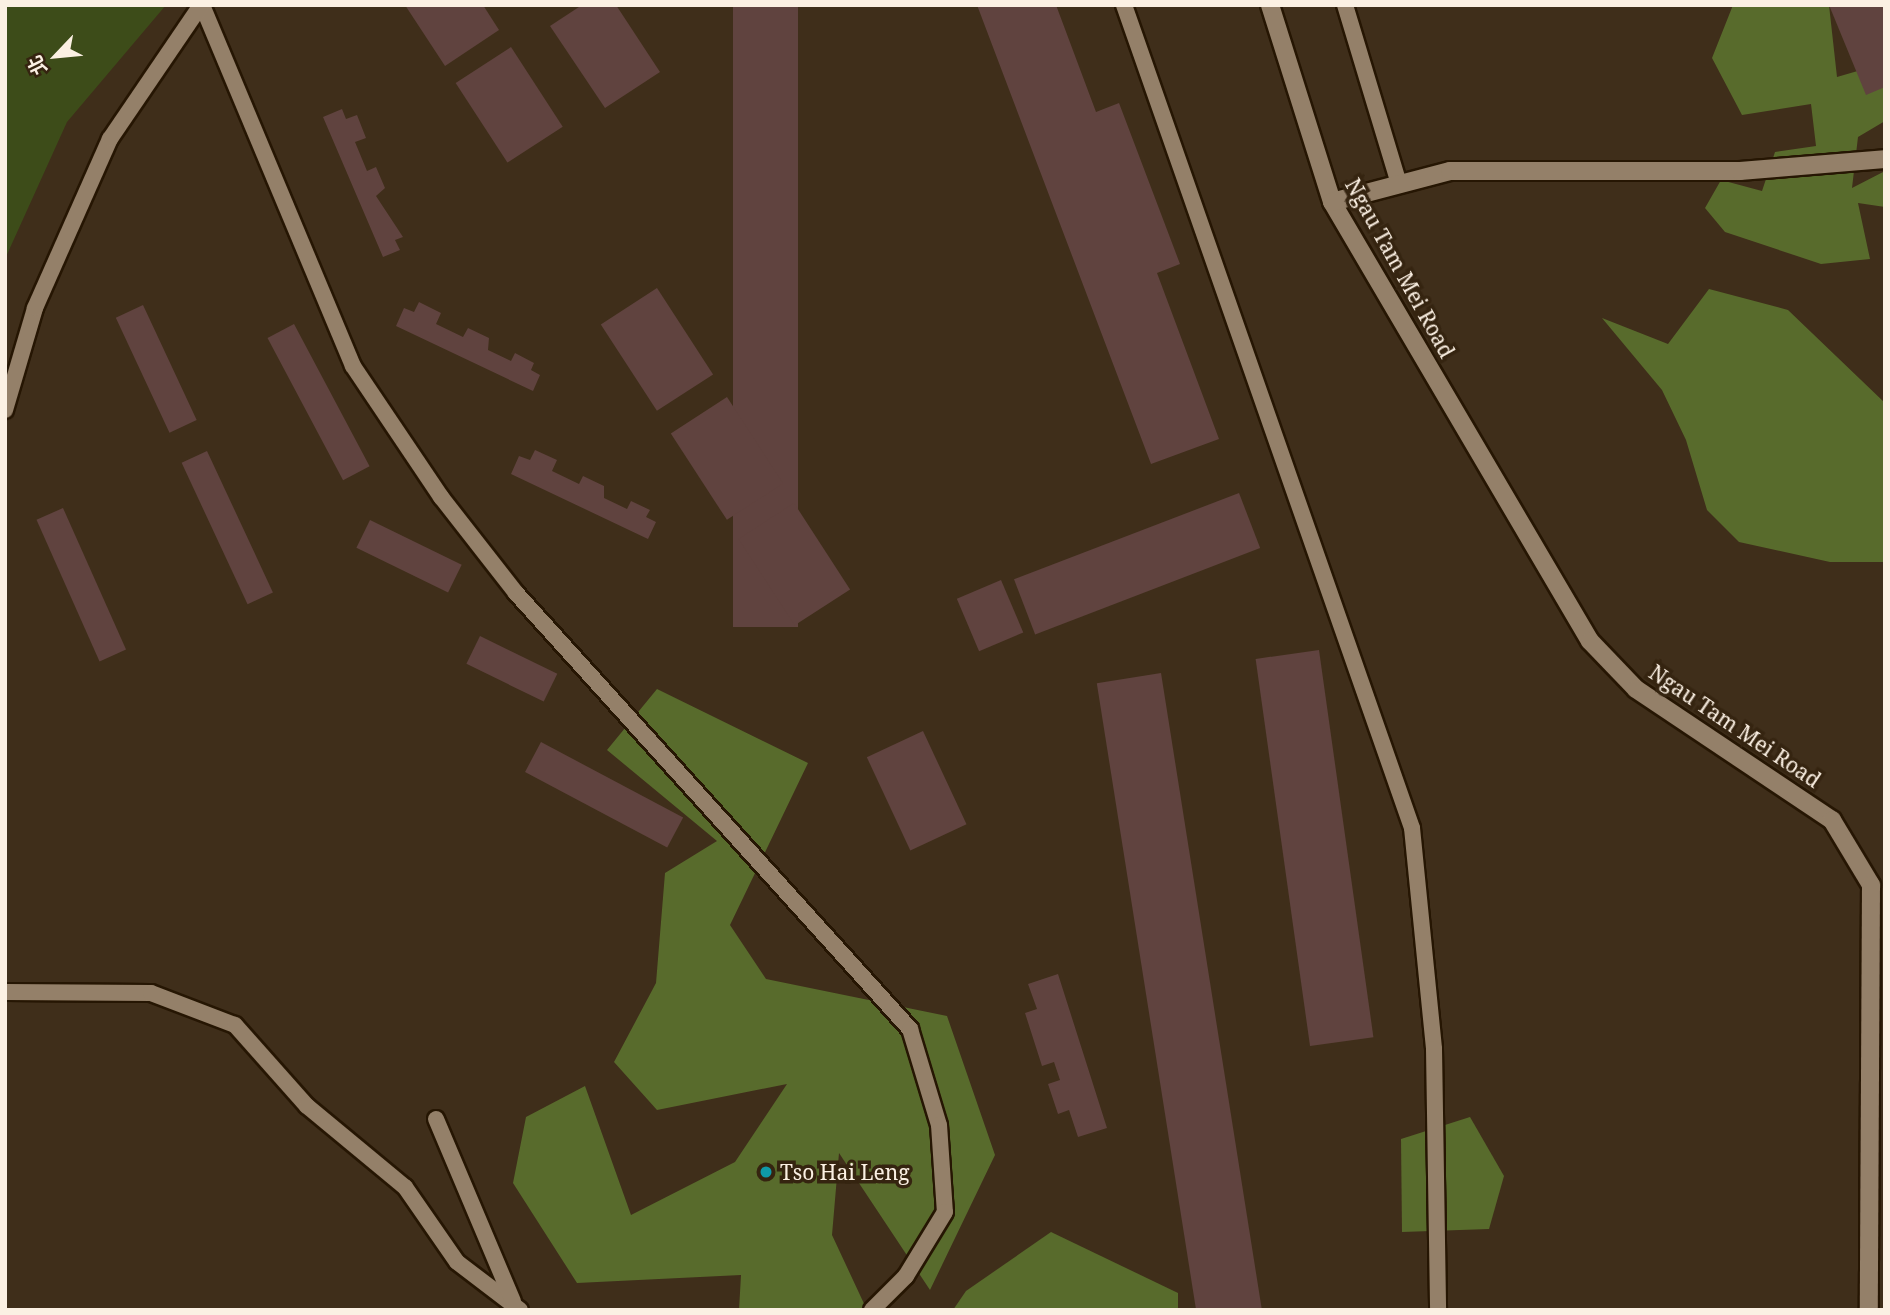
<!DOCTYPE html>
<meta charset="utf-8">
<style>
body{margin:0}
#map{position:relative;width:1890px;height:1315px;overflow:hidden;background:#3f2e1a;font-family:"Noto Serif","Noto Sans TC",serif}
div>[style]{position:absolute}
.green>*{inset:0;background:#3d4c19}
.forest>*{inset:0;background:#586b2c}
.building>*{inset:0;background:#60433f;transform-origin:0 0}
.roads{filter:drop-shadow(2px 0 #261603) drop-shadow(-2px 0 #261603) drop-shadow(0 2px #261603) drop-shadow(0 -2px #261603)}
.service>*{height:16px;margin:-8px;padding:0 8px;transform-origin:8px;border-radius:8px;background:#948069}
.minor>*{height:18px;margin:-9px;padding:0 9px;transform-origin:9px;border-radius:9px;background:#948069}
.dots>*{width:19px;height:19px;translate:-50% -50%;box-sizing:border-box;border:4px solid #352410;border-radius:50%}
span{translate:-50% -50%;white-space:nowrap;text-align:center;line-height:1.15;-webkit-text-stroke:7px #352410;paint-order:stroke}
.street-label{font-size:21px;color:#fbf0e3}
.poi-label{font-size:21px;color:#fbf0e3}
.left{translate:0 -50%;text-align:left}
.frame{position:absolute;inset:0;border:7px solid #fbf0e3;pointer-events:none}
.north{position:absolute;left:21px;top:21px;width:70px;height:70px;-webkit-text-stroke:5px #352410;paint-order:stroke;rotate:244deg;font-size:19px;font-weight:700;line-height:28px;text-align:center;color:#fbf0e3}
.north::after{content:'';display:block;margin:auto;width:24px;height:32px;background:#fbf0e3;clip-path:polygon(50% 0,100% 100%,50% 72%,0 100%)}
</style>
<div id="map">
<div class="green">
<div style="clip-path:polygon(5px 5px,166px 5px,67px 122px,5px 259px)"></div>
</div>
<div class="forest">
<div style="clip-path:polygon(1733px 5px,1829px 5px,1837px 77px,1885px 63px,1885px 121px,1858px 137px,1852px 188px,1885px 171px,1885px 207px,1858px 203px,1870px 259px,1821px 264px,1725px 232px,1705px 208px,1721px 180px,1762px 191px,1775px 152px,1816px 146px,1811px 104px,1742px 115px,1712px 58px)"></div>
<div style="clip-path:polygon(1709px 289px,1788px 310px,1885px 403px,1885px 562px,1830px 562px,1739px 542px,1707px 510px,1686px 440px,1662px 390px,1602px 318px,1668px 344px)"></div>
<div style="clip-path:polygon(657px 689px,808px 763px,730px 925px,766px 979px,947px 1016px,995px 1155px,930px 1290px,839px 1153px,832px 1235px,867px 1310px,739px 1310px,741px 1275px,577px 1283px,513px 1183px,526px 1117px,585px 1086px,631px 1215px,735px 1162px,787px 1084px,657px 1110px,614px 1062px,656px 983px,665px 873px,717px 841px,607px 750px)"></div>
<div style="clip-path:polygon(1470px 1117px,1504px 1176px,1489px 1229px,1402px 1232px,1401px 1139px)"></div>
<div style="clip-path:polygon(1051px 1232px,1178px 1293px,1178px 1310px,953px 1310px,966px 1291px)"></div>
</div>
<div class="building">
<div style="clip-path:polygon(405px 5px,483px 5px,499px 30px,445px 66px)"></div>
<div style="clip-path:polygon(582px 5px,616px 5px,660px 72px,605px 108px,550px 26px)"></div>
<div style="left:733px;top:5px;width:65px;height:622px"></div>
<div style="clip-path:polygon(977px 5px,1056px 5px,1096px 112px,1119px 103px,1180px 264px,1157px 273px,1219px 439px,1151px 464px)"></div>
<div style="clip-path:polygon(1829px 5px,1885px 5px,1885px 87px,1866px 95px)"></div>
<div style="left:511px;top:47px;width:95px;height:66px;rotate:57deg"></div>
<div style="clip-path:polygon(342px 109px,346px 119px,357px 115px,366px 138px,355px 142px,367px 171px,376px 167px,385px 188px,376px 196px,403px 237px,395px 240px,400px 250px,383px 257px,323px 117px)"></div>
<div style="left:657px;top:288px;width:103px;height:67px;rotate:57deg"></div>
<div style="clip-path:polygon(419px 302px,441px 313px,436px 324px,463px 337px,468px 328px,489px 338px,488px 350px,511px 361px,515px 353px,534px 363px,531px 370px,540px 375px,533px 391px,396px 326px,404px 308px,414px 312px)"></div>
<div style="left:143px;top:305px;width:127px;height:30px;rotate:65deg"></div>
<div style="left:294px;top:324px;width:161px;height:30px;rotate:62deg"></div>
<div style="left:727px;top:397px;width:103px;height:67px;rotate:57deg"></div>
<div style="clip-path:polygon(535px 450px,557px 460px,552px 471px,579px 484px,583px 476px,604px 486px,604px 498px,627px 509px,631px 501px,650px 510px,646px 517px,656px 522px,648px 539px,511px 474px,519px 456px,530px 460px)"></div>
<div style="left:207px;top:451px;width:156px;height:28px;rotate:65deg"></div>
<div style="left:1239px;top:493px;width:59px;height:241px;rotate:69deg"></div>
<div style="left:794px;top:503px;width:103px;height:66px;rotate:57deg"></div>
<div style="left:63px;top:508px;width:155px;height:29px;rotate:66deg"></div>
<div style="left:370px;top:520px;width:102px;height:31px;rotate:26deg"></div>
<div style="left:1001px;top:580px;width:57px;height:48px;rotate:67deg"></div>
<div style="left:480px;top:636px;width:86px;height:31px;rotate:26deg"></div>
<div style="left:1319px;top:650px;width:391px;height:64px;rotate:82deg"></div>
<div style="left:1161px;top:673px;width:644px;height:65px;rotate:81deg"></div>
<div style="left:923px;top:731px;width:103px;height:62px;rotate:65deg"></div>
<div style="left:541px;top:742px;width:161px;height:34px;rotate:28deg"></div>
<div style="clip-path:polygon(1058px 974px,1107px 1128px,1078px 1137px,1069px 1110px,1058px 1114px,1048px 1084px,1060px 1080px,1054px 1062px,1042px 1066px,1025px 1013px,1037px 1009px,1028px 984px)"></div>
</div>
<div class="roads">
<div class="service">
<div style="left:202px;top:5px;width:391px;rotate:67.3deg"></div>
<div style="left:353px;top:366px;width:158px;rotate:56.1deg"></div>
<div style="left:441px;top:497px;width:122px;rotate:52deg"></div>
<div style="left:516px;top:593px;width:588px;rotate:47.9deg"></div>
<div style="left:910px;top:1029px;width:100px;rotate:73.2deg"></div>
<div style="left:939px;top:1125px;width:87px;rotate:86.1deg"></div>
<div style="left:945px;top:1212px;width:75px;rotate:121.4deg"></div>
<div style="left:906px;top:1276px;width:48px;rotate:135deg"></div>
<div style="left:1124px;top:5px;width:872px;rotate:70.71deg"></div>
<div style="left:1412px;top:828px;width:222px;rotate:84.3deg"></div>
<div style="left:1434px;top:1049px;width:261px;rotate:89.1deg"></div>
<div style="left:1345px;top:5px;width:187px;rotate:73.2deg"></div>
<div style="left:5px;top:410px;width:106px;rotate:-73.6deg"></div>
<div style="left:35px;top:308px;width:185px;rotate:-66.1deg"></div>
<div style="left:110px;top:139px;width:162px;rotate:-55.8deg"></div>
<div style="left:5px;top:992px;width:146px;rotate:0.4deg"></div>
<div style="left:151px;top:993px;width:90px;rotate:20.9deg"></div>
<div style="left:235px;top:1025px;width:108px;rotate:48.4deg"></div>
<div style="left:307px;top:1106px;width:127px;rotate:39.6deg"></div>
<div style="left:405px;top:1187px;width:91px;rotate:55.3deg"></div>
<div style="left:457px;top:1262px;width:79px;rotate:37.3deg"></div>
<div style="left:436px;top:1119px;width:198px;rotate:67.1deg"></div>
</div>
<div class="minor">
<div style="left:1270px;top:5px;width:207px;rotate:72.5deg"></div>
<div style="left:1332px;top:202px;width:509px;rotate:59.56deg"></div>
<div style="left:1590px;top:641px;width:66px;rotate:46.2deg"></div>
<div style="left:1636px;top:689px;width:236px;rotate:33.8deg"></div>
<div style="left:1832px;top:820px;width:76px;rotate:59deg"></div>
<div style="left:1871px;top:885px;width:425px;rotate:90.3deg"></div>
<div style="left:1332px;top:202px;width:122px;rotate:-14.7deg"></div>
<div style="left:1450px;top:171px;width:290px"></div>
<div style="left:1740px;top:171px;width:145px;rotate:-4.7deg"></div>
</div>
</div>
<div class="dots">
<div style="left:766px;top:1172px;background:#0f9aa8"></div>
</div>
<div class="street-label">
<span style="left:1400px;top:268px;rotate:61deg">Ngau Tam Mei Road</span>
<span style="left:1735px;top:726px;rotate:34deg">Ngau Tam Mei Road</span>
</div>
<div class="poi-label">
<span class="left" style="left:780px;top:1172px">Tso Hai Leng</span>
</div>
<div class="frame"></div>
<div class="north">北</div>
</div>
